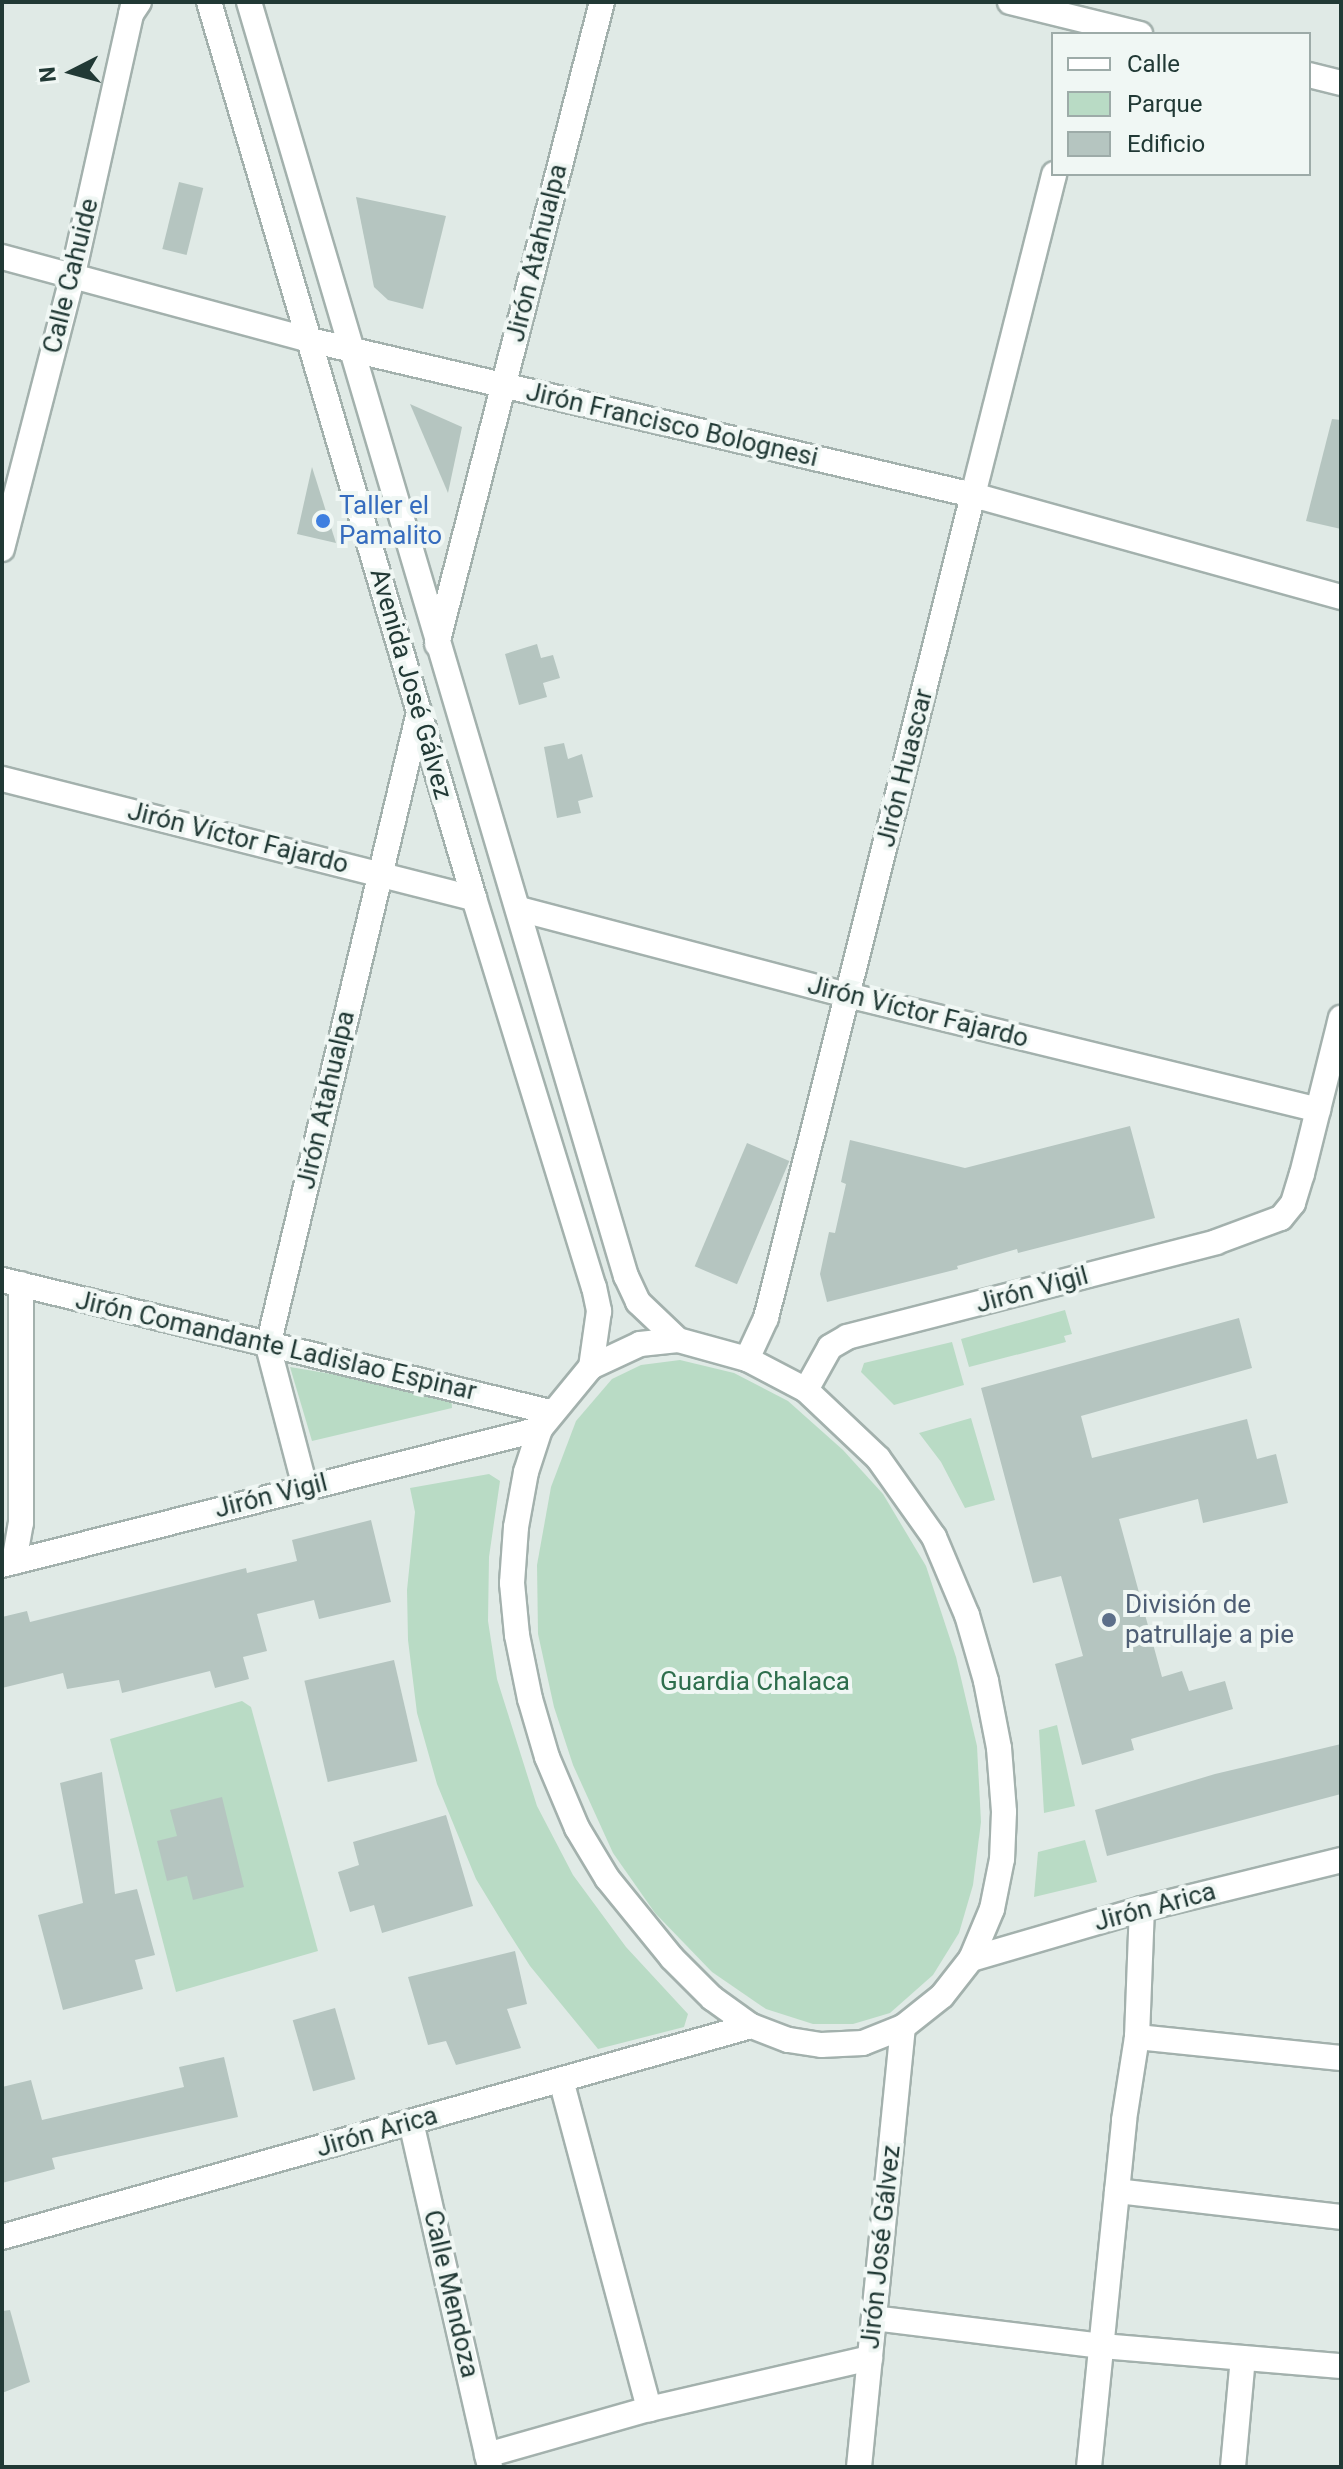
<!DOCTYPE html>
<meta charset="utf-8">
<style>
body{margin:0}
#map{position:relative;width:1343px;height:2469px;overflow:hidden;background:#e0eae6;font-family:Roboto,sans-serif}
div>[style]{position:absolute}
.green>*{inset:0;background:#b9dbc5}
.building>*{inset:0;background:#b5c5c0;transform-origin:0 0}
.roads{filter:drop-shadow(2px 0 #a3b1ad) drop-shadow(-2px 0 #a3b1ad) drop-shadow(0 2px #a3b1ad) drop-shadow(0 -2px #a3b1ad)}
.pedestrian>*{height:24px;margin:-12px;padding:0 12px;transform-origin:12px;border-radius:12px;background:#fff}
.minor>*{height:24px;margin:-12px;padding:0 12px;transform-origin:12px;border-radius:12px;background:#fff}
.tertiary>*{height:24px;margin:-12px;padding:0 12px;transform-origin:12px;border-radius:12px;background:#fff}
.secondary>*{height:24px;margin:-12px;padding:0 12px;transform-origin:12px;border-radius:12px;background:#fff}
.dots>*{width:22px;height:22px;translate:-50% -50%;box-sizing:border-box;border:4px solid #f0f7f4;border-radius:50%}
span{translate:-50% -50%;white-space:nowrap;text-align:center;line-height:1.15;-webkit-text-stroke:8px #f0f7f4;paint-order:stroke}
.street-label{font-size:26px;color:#213935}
.shop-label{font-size:26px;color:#366cbe}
.left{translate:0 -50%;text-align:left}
.service-label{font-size:26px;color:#4e5e75}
.park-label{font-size:26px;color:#2e6e4d}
.frame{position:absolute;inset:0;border:4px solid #213935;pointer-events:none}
.legend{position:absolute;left:1051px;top:32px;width:260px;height:144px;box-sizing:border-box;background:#f0f7f4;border:2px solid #9daba8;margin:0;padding:10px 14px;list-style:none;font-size:24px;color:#213935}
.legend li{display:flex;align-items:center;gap:16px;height:40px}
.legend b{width:40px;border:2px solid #9daba8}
.north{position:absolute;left:32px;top:32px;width:80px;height:80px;-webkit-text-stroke:6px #f0f7f4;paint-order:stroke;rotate:264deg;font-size:22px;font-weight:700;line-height:32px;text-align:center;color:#213935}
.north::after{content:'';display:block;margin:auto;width:28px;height:36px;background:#213935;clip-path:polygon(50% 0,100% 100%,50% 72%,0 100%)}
</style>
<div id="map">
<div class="green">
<div style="clip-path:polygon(1065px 1310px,1072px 1334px,1064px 1336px,1066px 1342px,969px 1367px,961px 1339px)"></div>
<div style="clip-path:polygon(952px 1342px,964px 1385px,894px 1405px,861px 1372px,864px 1363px)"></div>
<div style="clip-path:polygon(680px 1360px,734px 1373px,788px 1401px,843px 1450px,883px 1494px,926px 1566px,956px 1657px,977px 1746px,981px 1822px,973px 1885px,959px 1933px,933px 1975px,890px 2013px,853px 2024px,813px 2024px,766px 2009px,712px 1972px,655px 1913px,613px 1853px,573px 1765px,554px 1707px,538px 1634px,537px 1565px,551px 1487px,576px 1421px,612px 1379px,641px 1365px)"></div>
<div style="clip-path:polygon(290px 1367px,451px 1394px,452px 1408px,312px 1441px)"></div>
<div style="clip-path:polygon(971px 1418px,995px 1500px,965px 1508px,941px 1462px,919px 1433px)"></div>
<div style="clip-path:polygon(489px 1474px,500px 1481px,489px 1557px,488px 1621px,497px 1679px,537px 1806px,573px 1875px,626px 1947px,688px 2014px,684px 2027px,598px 2049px,530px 1966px,507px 1930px,476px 1879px,437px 1784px,417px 1713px,408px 1640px,407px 1590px,415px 1512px,410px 1488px)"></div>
<div style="clip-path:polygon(242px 1701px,251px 1707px,318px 1951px,176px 1992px,110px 1739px)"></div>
<div style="clip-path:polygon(1057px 1725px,1075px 1806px,1044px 1813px,1039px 1730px)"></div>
<div style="clip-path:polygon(1085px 1840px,1097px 1882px,1034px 1897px,1038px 1852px)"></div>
</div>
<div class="building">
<div style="left:179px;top:182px;width:25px;height:69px;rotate:14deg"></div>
<div style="clip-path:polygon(356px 197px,446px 216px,423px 309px,388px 300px,374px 287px)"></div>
<div style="clip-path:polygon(410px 404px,462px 427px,448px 493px)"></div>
<div style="clip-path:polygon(1332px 419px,1341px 420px,1341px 529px,1306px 521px)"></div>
<div style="clip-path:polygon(312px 467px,336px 543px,297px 534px)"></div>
<div style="clip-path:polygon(537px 644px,541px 658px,553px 655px,560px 678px,543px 683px,547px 697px,519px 705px,505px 654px)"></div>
<div style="clip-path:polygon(564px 743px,568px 759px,582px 754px,593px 797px,578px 801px,581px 813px,557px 818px,544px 747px)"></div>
<div style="clip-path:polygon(1130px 1126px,1155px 1218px,1018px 1253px,1017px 1249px,957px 1266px,958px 1269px,827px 1302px,820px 1274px,829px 1232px,835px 1233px,846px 1184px,841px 1182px,850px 1140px,965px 1168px)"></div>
<div style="left:747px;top:1143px;width:46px;height:134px;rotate:23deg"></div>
<div style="clip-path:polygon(1239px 1318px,1252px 1368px,1081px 1416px,1092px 1458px,1247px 1419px,1257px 1459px,1276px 1454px,1288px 1503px,1203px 1523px,1198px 1499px,1119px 1519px,1162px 1677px,1182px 1671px,1189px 1691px,1225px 1681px,1233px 1709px,1131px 1739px,1134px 1750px,1082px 1765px,1055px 1664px,1083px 1656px,1061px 1576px,1033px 1583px,981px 1388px)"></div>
<div style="clip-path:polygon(371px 1520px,391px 1602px,319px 1619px,314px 1600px,257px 1614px,267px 1651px,243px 1657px,249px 1679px,215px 1688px,210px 1671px,122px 1693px,119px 1680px,67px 1689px,63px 1673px,2px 1688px,2px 1617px,27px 1611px,30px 1622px,246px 1568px,247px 1573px,297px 1561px,292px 1540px)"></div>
<div style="left:394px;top:1660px;width:104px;height:92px;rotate:77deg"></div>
<div style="clip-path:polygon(1341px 1744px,1341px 1794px,1107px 1856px,1095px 1810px,1215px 1774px)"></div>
<div style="clip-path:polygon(102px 1772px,115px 1894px,137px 1889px,155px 1955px,135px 1960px,143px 1989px,63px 2010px,38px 1915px,83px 1903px,60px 1783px)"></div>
<div style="clip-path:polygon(222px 1797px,244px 1887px,193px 1900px,187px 1876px,167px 1881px,157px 1841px,177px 1836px,170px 1810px)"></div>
<div style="clip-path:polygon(446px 1815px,473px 1906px,382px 1933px,374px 1905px,350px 1912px,338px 1872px,359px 1865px,353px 1842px)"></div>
<div style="clip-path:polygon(515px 1951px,527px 2004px,507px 2009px,521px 2048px,456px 2065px,446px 2041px,428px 2045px,408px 1977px)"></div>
<div style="left:335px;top:2008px;width:74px;height:44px;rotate:74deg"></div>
<div style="clip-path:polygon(224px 2057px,238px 2117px,52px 2158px,55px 2169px,2px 2183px,2px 2087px,31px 2080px,42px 2120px,184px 2087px,179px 2067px)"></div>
<div style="clip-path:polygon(10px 2310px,30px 2382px,2px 2393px,2px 2311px)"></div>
</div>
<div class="roads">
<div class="pedestrian">
<div style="left:14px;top:1562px;width:40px;rotate:-80deg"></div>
<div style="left:21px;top:1523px;width:239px;rotate:-90deg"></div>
</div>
<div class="minor">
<div style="left:1010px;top:2px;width:134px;rotate:13.8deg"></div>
<div style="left:1309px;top:75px;width:33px;rotate:14deg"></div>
<div style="left:2px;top:257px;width:319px;rotate:15.1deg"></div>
<div style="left:973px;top:495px;width:331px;rotate:-75.8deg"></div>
<div style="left:2px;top:549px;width:284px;rotate:-75.5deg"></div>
<div style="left:73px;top:274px;width:279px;rotate:-77.4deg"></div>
<div style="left:437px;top:644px;width:663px;rotate:-75.59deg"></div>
<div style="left:2px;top:779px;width:487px;rotate:14.2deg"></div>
<div style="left:519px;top:909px;width:339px;rotate:14.7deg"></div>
<div style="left:847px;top:995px;width:485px;rotate:13.7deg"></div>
<div style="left:2px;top:1280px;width:564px;rotate:13.54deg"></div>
<div style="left:305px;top:1487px;width:146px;rotate:-104.7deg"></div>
<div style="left:268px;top:1346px;width:652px;rotate:-76.6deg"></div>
<div style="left:971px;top:1959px;width:178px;rotate:-16.3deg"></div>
<div style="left:1142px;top:1909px;width:205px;rotate:-13.8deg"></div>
<div style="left:1137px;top:2037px;width:205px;rotate:5.9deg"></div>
<div style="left:561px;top:2080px;width:341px;rotate:75deg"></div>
<div style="left:411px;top:2122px;width:354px;rotate:77.1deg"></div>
<div style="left:1117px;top:2191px;width:226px;rotate:6.6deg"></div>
<div style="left:874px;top:2318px;width:230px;rotate:7deg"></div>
<div style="left:1102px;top:2346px;width:240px;rotate:4.8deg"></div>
<div style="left:487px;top:2455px;width:168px;rotate:-15.9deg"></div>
<div style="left:649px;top:2409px;width:227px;rotate:-13deg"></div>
<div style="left:859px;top:2467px;width:442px;rotate:-84.3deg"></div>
<div style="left:1089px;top:2467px;width:349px;rotate:-84.2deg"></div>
<div style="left:1124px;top:2120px;width:84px;rotate:-81.1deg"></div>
<div style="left:1137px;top:2037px;width:128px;rotate:-87.8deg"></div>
<div style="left:1233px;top:2467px;width:109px;rotate:-84.8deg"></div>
</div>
<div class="tertiary">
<div style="left:310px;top:340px;width:681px;rotate:13.16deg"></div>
<div style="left:973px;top:495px;width:382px;rotate:15.5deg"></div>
<div style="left:747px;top:1359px;width:45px;rotate:-65.1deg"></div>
<div style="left:766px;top:1318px;width:849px;rotate:-75.88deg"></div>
</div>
<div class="secondary">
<div style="left:209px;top:2px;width:934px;rotate:73.52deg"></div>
<div style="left:474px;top:898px;width:407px;rotate:72.9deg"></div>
<div style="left:594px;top:1287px;width:25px;rotate:78deg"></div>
<div style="left:599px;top:1311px;width:57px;rotate:98.1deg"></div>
<div style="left:249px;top:2px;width:1329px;rotate:73.52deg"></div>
<div style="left:626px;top:1276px;width:29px;rotate:65deg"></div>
<div style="left:638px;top:1302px;width:55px;rotate:43.5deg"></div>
<div style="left:131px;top:14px;width:14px;rotate:-56deg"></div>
<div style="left:678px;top:1340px;width:72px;rotate:15.4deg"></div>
<div style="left:747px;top:1359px;width:67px;rotate:27.7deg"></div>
<div style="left:806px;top:1390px;width:99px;rotate:43.4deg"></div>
<div style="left:878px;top:1458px;width:97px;rotate:54.7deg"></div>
<div style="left:934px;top:1537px;width:85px;rotate:67.1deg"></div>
<div style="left:967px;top:1615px;width:69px;rotate:73.9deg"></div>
<div style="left:986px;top:1681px;width:68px;rotate:79deg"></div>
<div style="left:999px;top:1748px;width:64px;rotate:85.5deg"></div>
<div style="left:1004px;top:1812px;width:47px;rotate:92.4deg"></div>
<div style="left:1002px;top:1859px;width:51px;rotate:101.3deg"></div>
<div style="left:992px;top:1909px;width:54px;rotate:112.8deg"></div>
<div style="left:971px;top:1959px;width:47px;rotate:128.1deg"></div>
<div style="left:942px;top:1996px;width:50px;rotate:141.5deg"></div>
<div style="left:903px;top:2027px;width:43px;rotate:158.2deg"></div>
<div style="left:863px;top:2043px;width:42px;rotate:177.3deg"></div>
<div style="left:821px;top:2045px;width:33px;rotate:-171deg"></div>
<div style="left:788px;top:2040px;width:40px;rotate:-159deg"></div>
<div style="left:751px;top:2026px;width:48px;rotate:-144.3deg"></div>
<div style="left:712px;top:1998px;width:57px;rotate:-135deg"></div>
<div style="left:672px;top:1958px;width:103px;rotate:-129.1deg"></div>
<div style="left:607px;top:1878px;width:58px;rotate:-121deg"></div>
<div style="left:577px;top:1828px;width:77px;rotate:-112.9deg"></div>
<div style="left:547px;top:1757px;width:60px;rotate:-106.3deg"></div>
<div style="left:530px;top:1699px;width:65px;rotate:-101.5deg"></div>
<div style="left:517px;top:1635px;width:52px;rotate:-95.5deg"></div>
<div style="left:512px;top:1583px;width:56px;rotate:-85.9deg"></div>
<div style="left:516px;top:1527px;width:56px;rotate:-79.7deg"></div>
<div style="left:526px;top:1472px;width:45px;rotate:-72deg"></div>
<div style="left:540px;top:1429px;width:80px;rotate:-50.6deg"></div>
<div style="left:591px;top:1367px;width:54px;rotate:-25.1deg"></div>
<div style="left:640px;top:1344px;width:38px;rotate:-6deg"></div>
<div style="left:806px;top:1390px;width:49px;rotate:-60.8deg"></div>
<div style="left:830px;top:1347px;width:20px;rotate:-30deg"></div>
<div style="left:847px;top:1337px;width:381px;rotate:-14.4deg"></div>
<div style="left:1216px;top:1242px;width:69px;rotate:-20.3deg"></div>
<div style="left:1281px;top:1218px;width:19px;rotate:-51deg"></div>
<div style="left:1293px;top:1203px;width:30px;rotate:-73deg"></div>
<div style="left:1302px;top:1174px;width:161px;rotate:-76deg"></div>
<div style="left:2px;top:1565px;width:555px;rotate:-14.19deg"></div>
<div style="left:2px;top:2237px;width:778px;rotate:-15.73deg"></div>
</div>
</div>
<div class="dots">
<div style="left:323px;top:521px;background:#3f7fe0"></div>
<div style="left:1109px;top:1620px;background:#5c6f8a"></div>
</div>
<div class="street-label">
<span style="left:537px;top:253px;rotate:-76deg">Jirón Atahualpa</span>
<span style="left:71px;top:276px;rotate:-76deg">Calle Cahuide</span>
<span style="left:672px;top:425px;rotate:13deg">Jirón Francisco Bolognesi</span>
<span style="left:411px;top:684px;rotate:74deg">Avenida José Gálvez</span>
<span style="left:905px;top:768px;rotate:-76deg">Jirón Huascar</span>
<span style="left:238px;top:838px;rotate:14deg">Jirón Víctor Fajardo</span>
<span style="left:918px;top:1012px;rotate:14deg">Jirón Víctor Fajardo</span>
<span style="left:326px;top:1100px;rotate:-77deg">Jirón Atahualpa</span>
<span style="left:1032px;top:1290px;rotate:-15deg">Jirón Vigil</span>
<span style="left:276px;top:1346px;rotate:13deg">Jirón Comandante Ladislao Espinar</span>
<span style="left:271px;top:1496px;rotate:-14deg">Jirón Vigil</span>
<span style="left:1155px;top:1907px;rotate:-15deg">Jirón Arica</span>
<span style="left:377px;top:2132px;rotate:-16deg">Jirón Arica</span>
<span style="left:881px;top:2247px;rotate:-84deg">Jirón José Gálvez</span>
<span style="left:451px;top:2294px;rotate:77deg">Calle Mendoza</span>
</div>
<div class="shop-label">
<span class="left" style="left:339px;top:521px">Taller el<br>Pamalito</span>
</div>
<div class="service-label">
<span class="left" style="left:1125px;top:1620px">División de<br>patrullaje a pie</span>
</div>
<div class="park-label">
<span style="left:755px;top:1682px">Guardia Chalaca</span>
</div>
<div class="frame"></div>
<ul class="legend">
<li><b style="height:10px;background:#fff"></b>Calle</li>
<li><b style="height:22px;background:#b9dbc5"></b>Parque</li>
<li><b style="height:22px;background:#b5c5c0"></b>Edificio</li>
</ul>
<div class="north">N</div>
</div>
